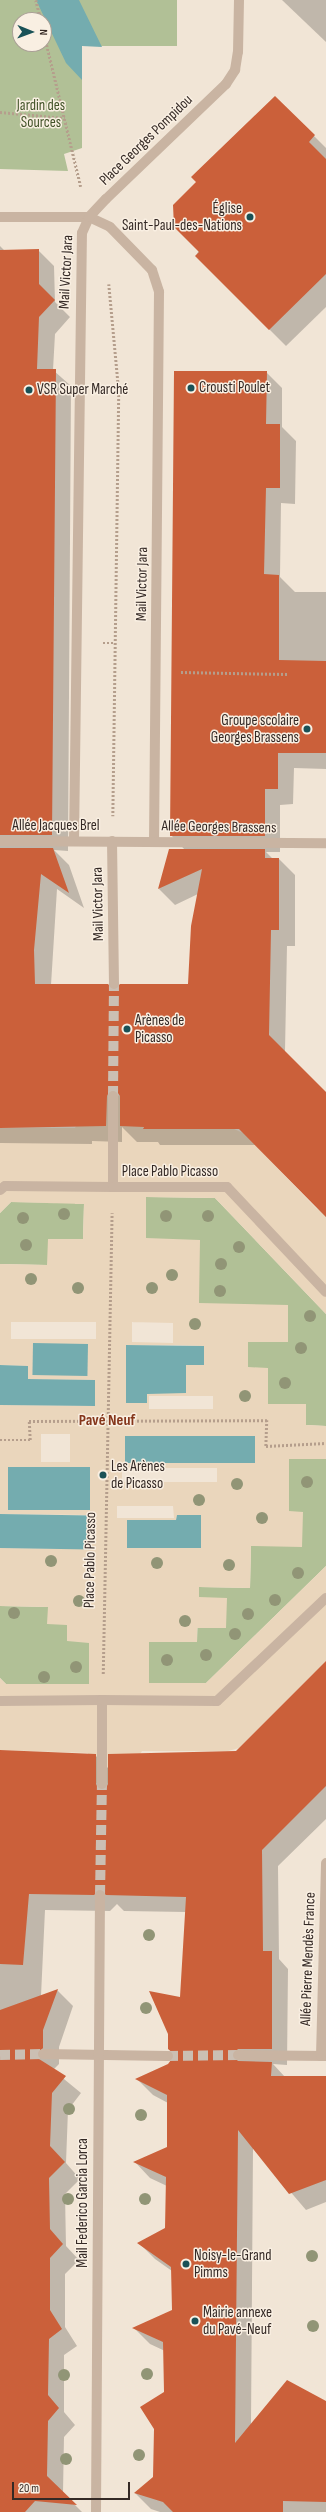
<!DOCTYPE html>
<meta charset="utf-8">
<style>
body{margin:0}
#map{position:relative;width:326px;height:2512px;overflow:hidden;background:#f1e5d6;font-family:"Sofia Sans Condensed",sans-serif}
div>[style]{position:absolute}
.green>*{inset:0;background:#b1c096}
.plaza>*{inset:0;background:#ead6bc}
.water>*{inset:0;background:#74acaf;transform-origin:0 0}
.shadow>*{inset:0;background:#0003}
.building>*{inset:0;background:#cb603a}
.street-tunnel>*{height:10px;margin-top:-5px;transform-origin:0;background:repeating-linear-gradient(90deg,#cbbfb3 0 10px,transparent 0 15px)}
.path>*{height:2.5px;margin-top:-1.25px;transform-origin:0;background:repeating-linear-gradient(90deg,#b59e8c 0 2px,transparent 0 4px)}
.lane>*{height:10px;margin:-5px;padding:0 5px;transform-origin:5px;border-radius:5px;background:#c9b4a2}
.street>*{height:10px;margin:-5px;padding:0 5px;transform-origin:5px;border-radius:5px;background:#c9b4a2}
.trees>*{width:12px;height:12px;margin:-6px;border-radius:50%;background:#919576}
.dots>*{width:11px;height:11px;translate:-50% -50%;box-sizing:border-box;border:2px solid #f9efe2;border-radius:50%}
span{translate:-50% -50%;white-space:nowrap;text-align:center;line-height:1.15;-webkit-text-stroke:3px #f9efe2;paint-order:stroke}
.park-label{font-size:15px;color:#425328}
.street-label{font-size:15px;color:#342925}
.poi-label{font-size:15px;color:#342925}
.right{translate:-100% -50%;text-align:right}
.left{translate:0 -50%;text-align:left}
.neighbourhood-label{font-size:16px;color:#85361b;font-weight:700}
.north{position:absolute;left:12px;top:12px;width:40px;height:40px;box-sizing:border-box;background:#f9efe2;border:1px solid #aaa096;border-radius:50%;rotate:91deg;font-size:11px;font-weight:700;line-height:16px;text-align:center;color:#342925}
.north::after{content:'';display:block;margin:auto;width:14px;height:18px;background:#195156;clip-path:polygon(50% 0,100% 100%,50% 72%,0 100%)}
.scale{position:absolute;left:12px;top:2482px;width:118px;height:18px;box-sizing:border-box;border:2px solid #342925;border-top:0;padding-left:5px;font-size:12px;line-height:14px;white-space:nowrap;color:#342925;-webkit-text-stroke:3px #f9efe2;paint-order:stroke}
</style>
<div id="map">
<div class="green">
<div style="clip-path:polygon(evenodd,0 0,177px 0,177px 46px,82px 46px,82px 148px,64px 154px,68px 171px,0 169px,0 0,20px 20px,44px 20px,44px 44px,20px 44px,20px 20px)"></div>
<div style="clip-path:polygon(146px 1197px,215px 1198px,326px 1314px,326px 1426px,306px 1425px,306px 1404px,268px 1404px,268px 1368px,248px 1368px,146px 1238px)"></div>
<div style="clip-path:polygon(11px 1202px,84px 1203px,83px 1239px,47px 1265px,0 1264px,0 1213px)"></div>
<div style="clip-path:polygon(289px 1459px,326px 1459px,326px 1566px,206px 1683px,149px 1683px,149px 1642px,197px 1642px,199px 1587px,250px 1588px,251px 1546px,289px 1511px)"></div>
<div style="clip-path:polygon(0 1606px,48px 1607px,89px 1642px,89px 1684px,6px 1684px,0 1678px)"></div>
</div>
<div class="plaza">
<div style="clip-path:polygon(evenodd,93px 1095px,125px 1096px,144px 1129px,234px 1129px,243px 1133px,317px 1209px,326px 1213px,326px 1314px,215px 1198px,146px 1197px,146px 1238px,200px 1240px,199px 1303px,288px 1305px,288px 1342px,248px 1342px,248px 1367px,268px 1368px,268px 1404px,306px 1404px,306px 1425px,326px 1426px,326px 1459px,289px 1459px,289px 1511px,303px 1512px,302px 1547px,251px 1546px,250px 1588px,199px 1587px,199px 1597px,227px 1598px,226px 1628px,197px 1628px,197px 1642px,149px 1642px,149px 1683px,206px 1683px,326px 1566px,326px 1665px,313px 1674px,239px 1748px,228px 1751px,142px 1751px,121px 1784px,89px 1783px,88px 1753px,0 1750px,0 1678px,6px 1684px,89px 1684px,89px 1643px,67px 1641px,67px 1625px,47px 1624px,48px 1607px,0 1606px,0 1548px,91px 1549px,91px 1515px,0 1514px,0 1405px,95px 1406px,95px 1380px,28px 1379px,28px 1366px,0 1365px,0 1264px,47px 1265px,48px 1239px,83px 1239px,84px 1204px,11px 1202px,0 1213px,0 1128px,75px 1128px,93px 1095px,11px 1322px,96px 1322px,96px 1339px,11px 1339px,11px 1322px,93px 1095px,132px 1322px,173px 1323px,173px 1343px,132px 1342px,132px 1322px,93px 1095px,126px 1345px,177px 1345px,204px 1346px,186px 1365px,147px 1394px,126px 1403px,126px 1345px,93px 1095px,149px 1396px,213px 1396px,213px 1409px,149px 1409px,149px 1396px,93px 1095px,41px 1434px,70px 1434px,70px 1462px,41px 1462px,41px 1434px,93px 1095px,122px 1468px,217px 1468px,217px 1482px,122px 1482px,122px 1468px,93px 1095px,117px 1506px,173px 1506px,174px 1518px,117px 1518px,117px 1506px,93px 1095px,177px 1515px,201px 1548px,127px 1520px,176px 1520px,177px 1515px)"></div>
</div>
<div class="water">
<div style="clip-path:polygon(36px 0,79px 0,102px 47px,82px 46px,82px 80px,66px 63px)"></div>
<div style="left:33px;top:1343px;width:55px;height:32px;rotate:1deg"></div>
<div style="clip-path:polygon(126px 1345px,204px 1346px,204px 1365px,186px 1365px,186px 1393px,147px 1394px,147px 1403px,126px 1403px)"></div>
<div style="clip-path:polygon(0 1365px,28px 1366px,28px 1379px,95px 1380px,95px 1406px,0 1405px)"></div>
<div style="left:125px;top:1436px;width:130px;height:27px"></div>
<div style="left:8px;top:1467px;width:82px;height:43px"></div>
<div style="left:0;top:1514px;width:91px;height:34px;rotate:1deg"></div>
<div style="clip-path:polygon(177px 1515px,201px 1515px,201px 1548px,127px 1548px,127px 1520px,176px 1520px)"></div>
</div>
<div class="shadow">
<div style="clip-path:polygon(282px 0,326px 0,326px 42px)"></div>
<div style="clip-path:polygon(275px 97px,326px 148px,326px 307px,286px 346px,196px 256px)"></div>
<div style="clip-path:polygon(0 246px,5px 251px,38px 250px,54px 266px,55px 302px,70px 317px,55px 334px,53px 370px,71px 386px,68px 851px,54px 850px,69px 865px,84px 908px,57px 889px,51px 985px,114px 992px,189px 985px,198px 894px,175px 905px,159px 889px,170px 850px,185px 850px,171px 835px,266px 372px,282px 388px,282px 427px,296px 441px,295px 504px,281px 503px,280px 577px,295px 592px,326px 592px,326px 769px,294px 768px,293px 804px,280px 805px,280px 852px,266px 852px,273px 859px,279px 859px,295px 875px,295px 946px,287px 946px,285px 1052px,326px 1093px,326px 1217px,256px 1145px,160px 1145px,158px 1142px,137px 1142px,122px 1127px,122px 1142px,92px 1141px,92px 1144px,0 1143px)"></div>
<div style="clip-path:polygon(326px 1663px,326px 1819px,278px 1866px,279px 1959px,288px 1969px,287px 2065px,273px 2064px,285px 2077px,326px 2077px,326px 2202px,306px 2210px,253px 2148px,251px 2425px,326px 2402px,326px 2512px,160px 2512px,151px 2509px,135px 2493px,154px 2477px,165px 2392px,165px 2351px,150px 2344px,134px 2328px,173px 2311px,172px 2271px,155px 2259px,139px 2243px,166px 2229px,167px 2186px,150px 2178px,135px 2162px,168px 2148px,168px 2103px,153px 2095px,137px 2079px,168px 2065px,175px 2056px,169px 2049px,181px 1998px,186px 1912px,124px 1911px,117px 1904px,110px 1911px,45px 1910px,41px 1996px,57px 1990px,73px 2006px,59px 2047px,59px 2064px,53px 2070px,81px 2093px,68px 2110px,66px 2163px,80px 2179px,65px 2194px,66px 2246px,79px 2260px,65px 2274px,65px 2327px,77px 2346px,64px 2355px,64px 2412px,75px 2425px,64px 2437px,63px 2493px,82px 2512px,0 2512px,0 1752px,95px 1755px,109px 1769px,236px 1752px)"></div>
</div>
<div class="building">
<div style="clip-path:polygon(275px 96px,315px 135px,309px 142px,326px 159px,326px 274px,269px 330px,195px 256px,199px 252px,174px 227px,173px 205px,196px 182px,191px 177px)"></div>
<div style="clip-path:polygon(39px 249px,39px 284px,55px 300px,39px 317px,37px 369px,56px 369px,52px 835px,0 835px,0 250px)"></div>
<div style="clip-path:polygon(174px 371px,267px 371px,266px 424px,280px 424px,280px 488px,266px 488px,264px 574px,279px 575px,279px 660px,326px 661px,326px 753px,278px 753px,278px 789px,265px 789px,265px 836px,170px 836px)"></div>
<div style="clip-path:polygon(0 848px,53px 848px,69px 893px,41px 874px,34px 950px,35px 984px,108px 984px,114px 990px,120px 984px,188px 984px,191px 926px,202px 869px,158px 889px,169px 849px,265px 849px,265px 858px,279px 858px,279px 930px,271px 930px,269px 1035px,326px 1092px,326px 1217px,239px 1129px,143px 1129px,144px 1127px,120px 1126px,120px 1096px,116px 1090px,110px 1090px,107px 1096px,106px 1126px,0 1128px)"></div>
<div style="clip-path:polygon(326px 1661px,326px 1786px,262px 1850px,263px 1951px,272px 1951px,272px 2049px,238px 2049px,232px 2055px,238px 2061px,272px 2062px,271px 2076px,326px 2076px,326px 2180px,289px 2194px,238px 2130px,235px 2443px,287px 2380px,326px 2401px,326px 2502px,283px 2501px,283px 2512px,173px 2512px,163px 2502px,134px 2493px,153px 2477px,154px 2429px,140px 2407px,164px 2392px,163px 2342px,132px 2328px,172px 2310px,171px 2267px,137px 2243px,165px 2228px,166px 2177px,133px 2162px,167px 2147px,167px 2095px,135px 2079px,168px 2064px,174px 2056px,173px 2053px,168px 2049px,168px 2034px,149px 1991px,180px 1997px,186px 1897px,106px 1895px,100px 1889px,94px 1895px,29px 1894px,23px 1965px,0 1964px,0 1750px,96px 1754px,96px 1784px,99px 1790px,105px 1790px,108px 1784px,108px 1754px,236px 1751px)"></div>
<div style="clip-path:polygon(58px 1989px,43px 2030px,43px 2048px,37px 2054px,39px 2059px,66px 2076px,52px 2093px,50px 2146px,65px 2162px,49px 2178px,50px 2229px,63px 2244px,50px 2258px,50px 2310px,62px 2329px,49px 2339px,48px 2395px,59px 2408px,48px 2421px,47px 2476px,77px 2505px,35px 2501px,25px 2512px,0 2512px,0 2010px)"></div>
</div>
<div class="street-tunnel">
<div style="left:113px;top:1096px;width:112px;rotate:-89.5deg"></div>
<div style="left:100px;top:1895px;width:111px;rotate:-89deg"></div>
<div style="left:0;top:2055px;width:43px;rotate:-1.3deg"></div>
<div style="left:168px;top:2056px;width:70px;rotate:-0.8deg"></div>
</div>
<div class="path">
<div style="left:36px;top:0;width:21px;rotate:76deg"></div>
<div style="left:44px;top:33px;width:158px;rotate:76.5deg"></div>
<div style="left:0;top:112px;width:65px;rotate:5.3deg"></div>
<div style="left:109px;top:284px;width:107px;rotate:84.7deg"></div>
<div style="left:119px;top:391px;width:425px;rotate:90.8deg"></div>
<div style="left:103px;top:643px;width:12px"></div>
<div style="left:181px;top:672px;width:107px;rotate:1.1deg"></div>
<div style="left:0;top:1440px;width:30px"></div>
<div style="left:30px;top:1440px;width:19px;rotate:-93deg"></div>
<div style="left:29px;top:1421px;width:238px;rotate:-0.2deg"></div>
<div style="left:267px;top:1420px;width:26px;rotate:92deg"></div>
<div style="left:266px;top:1446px;width:60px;rotate:-2.9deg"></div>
<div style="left:103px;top:1674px;width:461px;rotate:-88.9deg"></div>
</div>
<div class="lane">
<div style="left:0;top:1190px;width:6px;rotate:-39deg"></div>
<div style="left:5px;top:1186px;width:108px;rotate:0.5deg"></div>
<div style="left:0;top:1701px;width:102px;rotate:-0.6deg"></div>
</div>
<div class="street">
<div style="left:0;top:217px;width:89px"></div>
<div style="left:89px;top:217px;width:23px;rotate:25deg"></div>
<div style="left:110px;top:227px;width:60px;rotate:45.7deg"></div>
<div style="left:152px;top:270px;width:23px;rotate:72deg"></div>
<div style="left:159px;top:292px;width:549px;rotate:90.52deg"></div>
<div style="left:0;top:841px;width:326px;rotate:0.4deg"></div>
<div style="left:74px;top:841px;width:608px;rotate:-89.25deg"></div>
<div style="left:82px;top:233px;width:17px;rotate:-66deg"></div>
<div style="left:89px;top:217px;width:25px;rotate:-47deg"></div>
<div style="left:106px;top:199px;width:166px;rotate:-43.8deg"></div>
<div style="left:226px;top:84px;width:17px;rotate:-57deg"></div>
<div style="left:235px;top:70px;width:18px;rotate:-81deg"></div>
<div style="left:238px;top:52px;width:52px;rotate:-88.9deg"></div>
<div style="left:112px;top:841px;width:143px;rotate:89.2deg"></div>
<div style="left:113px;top:1096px;width:91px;rotate:90deg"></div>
<div style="left:113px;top:1187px;width:114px"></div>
<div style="left:227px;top:1187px;width:144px;rotate:46.7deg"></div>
<div style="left:102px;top:1784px;width:84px;rotate:-90deg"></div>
<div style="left:102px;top:1700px;width:115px;rotate:0.5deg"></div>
<div style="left:217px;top:1701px;width:150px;rotate:-43.4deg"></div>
<div style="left:43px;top:2054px;width:125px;rotate:0.9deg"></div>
<div style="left:238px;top:2055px;width:88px;rotate:0.7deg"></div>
<div style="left:321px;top:2056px;width:193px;rotate:-88.5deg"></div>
<div style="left:96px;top:2512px;width:617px;rotate:-89.63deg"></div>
</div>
<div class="trees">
<div style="left:64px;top:1214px"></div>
<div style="left:166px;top:1216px"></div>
<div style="left:208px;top:1216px"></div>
<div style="left:23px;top:1218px"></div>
<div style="left:26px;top:1245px"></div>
<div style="left:239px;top:1247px"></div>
<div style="left:221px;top:1264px"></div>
<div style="left:172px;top:1275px"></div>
<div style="left:31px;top:1279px"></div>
<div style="left:78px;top:1288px"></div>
<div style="left:152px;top:1288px"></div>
<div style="left:220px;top:1291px"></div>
<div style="left:310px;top:1316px"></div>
<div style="left:195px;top:1324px"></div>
<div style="left:301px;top:1348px"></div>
<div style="left:285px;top:1383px"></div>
<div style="left:245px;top:1396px"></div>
<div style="left:307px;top:1482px"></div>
<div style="left:237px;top:1484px"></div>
<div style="left:199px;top:1500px"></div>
<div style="left:262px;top:1518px"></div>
<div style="left:51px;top:1561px"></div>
<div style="left:157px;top:1563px"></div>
<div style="left:229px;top:1565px"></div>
<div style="left:298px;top:1573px"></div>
<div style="left:275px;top:1600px"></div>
<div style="left:79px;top:1601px"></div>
<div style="left:14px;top:1613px"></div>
<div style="left:248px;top:1614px"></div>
<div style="left:185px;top:1621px"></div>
<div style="left:235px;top:1634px"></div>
<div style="left:206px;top:1655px"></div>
<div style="left:167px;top:1660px"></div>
<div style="left:76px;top:1667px"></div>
<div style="left:44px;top:1677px"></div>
<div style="left:149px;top:1935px"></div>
<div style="left:146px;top:2008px"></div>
<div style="left:69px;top:2109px"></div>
<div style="left:141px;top:2115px"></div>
<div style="left:68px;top:2199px"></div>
<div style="left:145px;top:2199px"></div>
<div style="left:312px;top:2256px"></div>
<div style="left:313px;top:2326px"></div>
<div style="left:147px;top:2374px"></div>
<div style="left:64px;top:2375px"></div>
<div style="left:139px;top:2455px"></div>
<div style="left:66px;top:2459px"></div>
</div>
<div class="dots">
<div style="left:250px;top:217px;background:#195156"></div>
<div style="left:191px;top:388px;background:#195156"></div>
<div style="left:29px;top:390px;background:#195156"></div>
<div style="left:307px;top:729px;background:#195156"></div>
<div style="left:127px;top:1029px;background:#195156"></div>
<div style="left:103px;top:1475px;background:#195156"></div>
<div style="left:186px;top:2264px;background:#195156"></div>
<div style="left:195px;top:2321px;background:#195156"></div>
</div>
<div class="park-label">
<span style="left:41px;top:114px">Jardin des<br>Sources</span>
</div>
<div class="street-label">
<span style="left:146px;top:140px;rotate:-44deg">Place Georges Pompidou</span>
<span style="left:66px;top:272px;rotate:-87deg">Mail Victor Jara</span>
<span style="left:142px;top:584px;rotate:-89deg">Mail Victor Jara</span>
<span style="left:56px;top:826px">Allée Jacques Brel</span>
<span style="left:219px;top:827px;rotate:1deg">Allée Georges Brassens</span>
<span style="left:98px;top:904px;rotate:-91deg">Mail Victor Jara</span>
<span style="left:170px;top:1172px">Place Pablo Picasso</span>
<span style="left:90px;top:1560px;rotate:-89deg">Place Pablo Picasso</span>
<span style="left:308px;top:1959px;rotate:-88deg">Allée Pierre Mendès France</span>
<span style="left:83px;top:2203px;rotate:-90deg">Mail Federico Garcia Lorca</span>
</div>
<div class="poi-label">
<span class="right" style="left:242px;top:217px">Église<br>Saint-Paul-des-Nations</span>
<span class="left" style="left:199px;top:388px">Crousti Poulet</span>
<span class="left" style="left:37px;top:390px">VSR Super Marché</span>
<span class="right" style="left:299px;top:729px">Groupe scolaire<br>Georges Brassens</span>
<span class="left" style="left:135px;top:1029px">Arènes de<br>Picasso</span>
<span class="left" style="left:111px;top:1475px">Les Arènes<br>de Picasso</span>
<span class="left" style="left:194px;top:2264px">Noisy-le-Grand<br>Pimms</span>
<span class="left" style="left:203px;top:2321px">Mairie annexe<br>du Pavé-Neuf</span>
</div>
<div class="neighbourhood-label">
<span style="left:107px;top:1421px">Pavé Neuf</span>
</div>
<div class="north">N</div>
<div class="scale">20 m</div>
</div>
